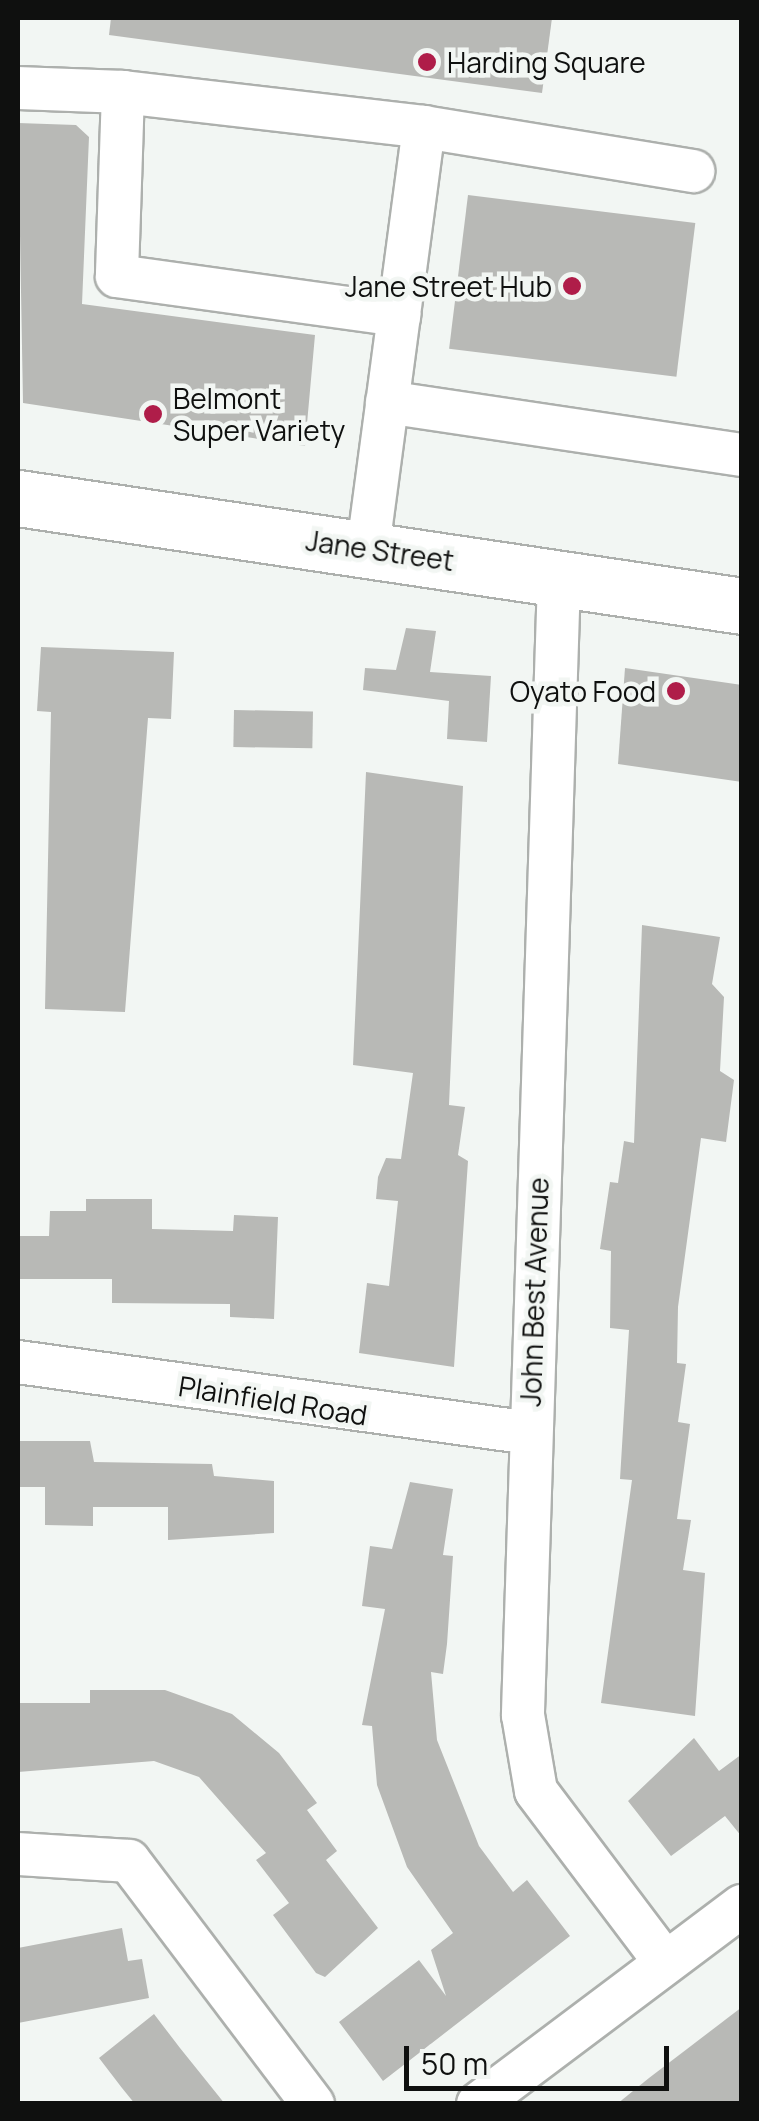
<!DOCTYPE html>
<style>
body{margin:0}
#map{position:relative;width:759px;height:2121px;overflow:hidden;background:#f2f6f3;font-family:Manrope,sans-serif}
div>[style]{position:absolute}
.building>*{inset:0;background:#b8b9b6;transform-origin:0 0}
.roads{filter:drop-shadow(2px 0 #adb0ad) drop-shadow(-2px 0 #adb0ad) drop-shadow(0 2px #adb0ad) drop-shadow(0 -2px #adb0ad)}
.minor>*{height:42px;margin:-21px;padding:0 21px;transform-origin:21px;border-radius:21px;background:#fff}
.major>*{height:55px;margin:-27.5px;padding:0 27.5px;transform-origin:27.5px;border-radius:27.5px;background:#fff}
.dots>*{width:28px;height:28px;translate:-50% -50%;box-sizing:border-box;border:5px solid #f2f6f3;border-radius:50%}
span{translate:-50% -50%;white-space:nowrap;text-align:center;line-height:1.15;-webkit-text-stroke:9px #f2f6f3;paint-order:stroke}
.poi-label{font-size:28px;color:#0f100f}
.left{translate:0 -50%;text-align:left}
.right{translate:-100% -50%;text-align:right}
.street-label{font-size:28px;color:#0f100f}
.frame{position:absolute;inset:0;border:20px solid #0f100f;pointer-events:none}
.scale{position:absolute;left:404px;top:2046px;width:265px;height:45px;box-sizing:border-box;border:5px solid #0f100f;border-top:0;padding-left:12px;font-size:30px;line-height:35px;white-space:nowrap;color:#0f100f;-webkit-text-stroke:8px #f2f6f3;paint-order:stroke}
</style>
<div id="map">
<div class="building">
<div style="clip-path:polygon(111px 18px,552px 18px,542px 93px,109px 35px)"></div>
<div style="clip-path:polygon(18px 123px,76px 125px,89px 137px,82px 304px,315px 335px,305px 446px,23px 403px)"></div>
<div style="left:468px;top:195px;width:229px;height:155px;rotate:7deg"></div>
<div style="clip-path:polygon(406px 628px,436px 631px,430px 672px,491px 676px,487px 742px,447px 739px,449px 701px,363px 690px,365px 668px,396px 670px)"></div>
<div style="clip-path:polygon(41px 647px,174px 652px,171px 719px,148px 718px,125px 1012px,45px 1009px,51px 712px,37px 711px)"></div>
<div style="clip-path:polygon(625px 668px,742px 685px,742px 782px,618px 764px)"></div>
<div style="left:234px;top:710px;width:79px;height:37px;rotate:1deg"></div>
<div style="clip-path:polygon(366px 772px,463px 786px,449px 1105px,465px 1107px,458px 1155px,468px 1161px,454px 1367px,359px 1353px,367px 1283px,389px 1286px,398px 1201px,376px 1199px,378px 1177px,386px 1158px,401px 1159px,413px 1073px,353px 1065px)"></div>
<div style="clip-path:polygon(642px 925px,720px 937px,712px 984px,724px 997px,720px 1071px,734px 1080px,726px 1142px,701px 1138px,678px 1307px,677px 1363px,686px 1364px,678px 1422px,690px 1424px,677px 1519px,691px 1520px,683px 1570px,705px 1573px,695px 1716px,601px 1703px,632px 1480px,620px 1479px,629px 1330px,610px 1328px,611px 1251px,600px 1249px,610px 1182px,618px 1183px,624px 1141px,634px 1143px)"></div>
<div style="clip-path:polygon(86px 1199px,152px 1199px,152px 1229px,233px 1231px,234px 1215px,278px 1217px,274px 1319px,230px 1317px,230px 1304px,112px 1303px,112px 1279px,18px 1279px,18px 1236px,49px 1236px,50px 1211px,86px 1211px)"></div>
<div style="clip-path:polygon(18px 1441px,90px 1441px,94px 1462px,212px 1464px,214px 1476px,274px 1481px,274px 1533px,168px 1540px,168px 1507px,93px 1507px,93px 1526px,45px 1525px,45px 1487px,18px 1487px)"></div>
<div style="clip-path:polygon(410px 1482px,453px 1489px,443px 1555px,453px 1556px,447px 1644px,443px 1674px,431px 1672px,437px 1740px,479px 1846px,513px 1892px,527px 1880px,570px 1936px,383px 2081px,339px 2022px,419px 1960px,446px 1996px,431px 1950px,453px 1933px,407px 1867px,377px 1785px,372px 1726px,362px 1725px,385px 1609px,362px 1606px,370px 1546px,392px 1549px)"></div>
<div style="clip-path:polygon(90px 1690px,165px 1690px,232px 1714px,279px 1753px,317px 1803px,307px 1810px,337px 1851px,326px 1860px,378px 1928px,325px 1977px,316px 1973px,273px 1915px,289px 1903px,256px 1860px,266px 1853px,199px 1777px,154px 1761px,18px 1772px,18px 1703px,90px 1703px)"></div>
<div style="clip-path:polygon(694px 1738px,719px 1771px,742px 1754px,742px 1837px,725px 1816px,671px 1856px,628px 1801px)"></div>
<div style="clip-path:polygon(122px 1928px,128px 1961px,142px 1959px,149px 1998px,18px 2023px,18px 1948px)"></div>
<div style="clip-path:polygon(742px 2007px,742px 2104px,617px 2104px,649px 2078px)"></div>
<div style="clip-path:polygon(154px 2014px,180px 2048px,225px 2104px,135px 2104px,122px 2088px,99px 2058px)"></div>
</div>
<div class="roads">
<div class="minor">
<div style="left:18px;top:88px;width:105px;rotate:2.2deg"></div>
<div style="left:123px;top:92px;width:184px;rotate:91.9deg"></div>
<div style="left:117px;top:276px;width:285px;rotate:7.9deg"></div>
<div style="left:399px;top:315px;width:234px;rotate:97.6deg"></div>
<div style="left:123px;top:92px;width:303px;rotate:6.6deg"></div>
<div style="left:424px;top:127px;width:190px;rotate:97.6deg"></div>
<div style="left:424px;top:127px;width:273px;rotate:9.3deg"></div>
<div style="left:387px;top:402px;width:358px;rotate:8.5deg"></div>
<div style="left:559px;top:579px;width:1137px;rotate:91.82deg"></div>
<div style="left:523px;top:1715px;width:77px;rotate:80.3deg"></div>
<div style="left:536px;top:1791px;width:214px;rotate:53deg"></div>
<div style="left:18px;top:1362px;width:517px;rotate:7.89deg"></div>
<div style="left:18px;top:1854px;width:111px;rotate:3.6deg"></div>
<div style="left:129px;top:1861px;width:305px;rotate:52.9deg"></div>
<div style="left:478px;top:2104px;width:330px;rotate:-36.9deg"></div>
</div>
<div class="major">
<div style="left:18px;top:498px;width:732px;rotate:8.48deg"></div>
</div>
</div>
<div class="dots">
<div style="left:427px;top:62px;background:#af1d49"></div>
<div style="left:572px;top:286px;background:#af1d49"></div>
<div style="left:153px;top:414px;background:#af1d49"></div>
<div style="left:676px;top:691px;background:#af1d49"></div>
</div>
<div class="poi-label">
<span class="left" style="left:447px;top:62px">Harding Square</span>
<span class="right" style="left:552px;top:286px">Jane Street Hub</span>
<span class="left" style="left:173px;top:414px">Belmont<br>Super Variety</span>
<span class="right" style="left:656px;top:691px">Oyato Food</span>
</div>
<div class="street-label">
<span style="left:380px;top:550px;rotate:8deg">Jane Street</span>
<span style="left:534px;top:1292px;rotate:-88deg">John Best Avenue</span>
<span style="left:273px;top:1400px;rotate:9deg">Plainfield Road</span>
</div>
<div class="frame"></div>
<div class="scale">50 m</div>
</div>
